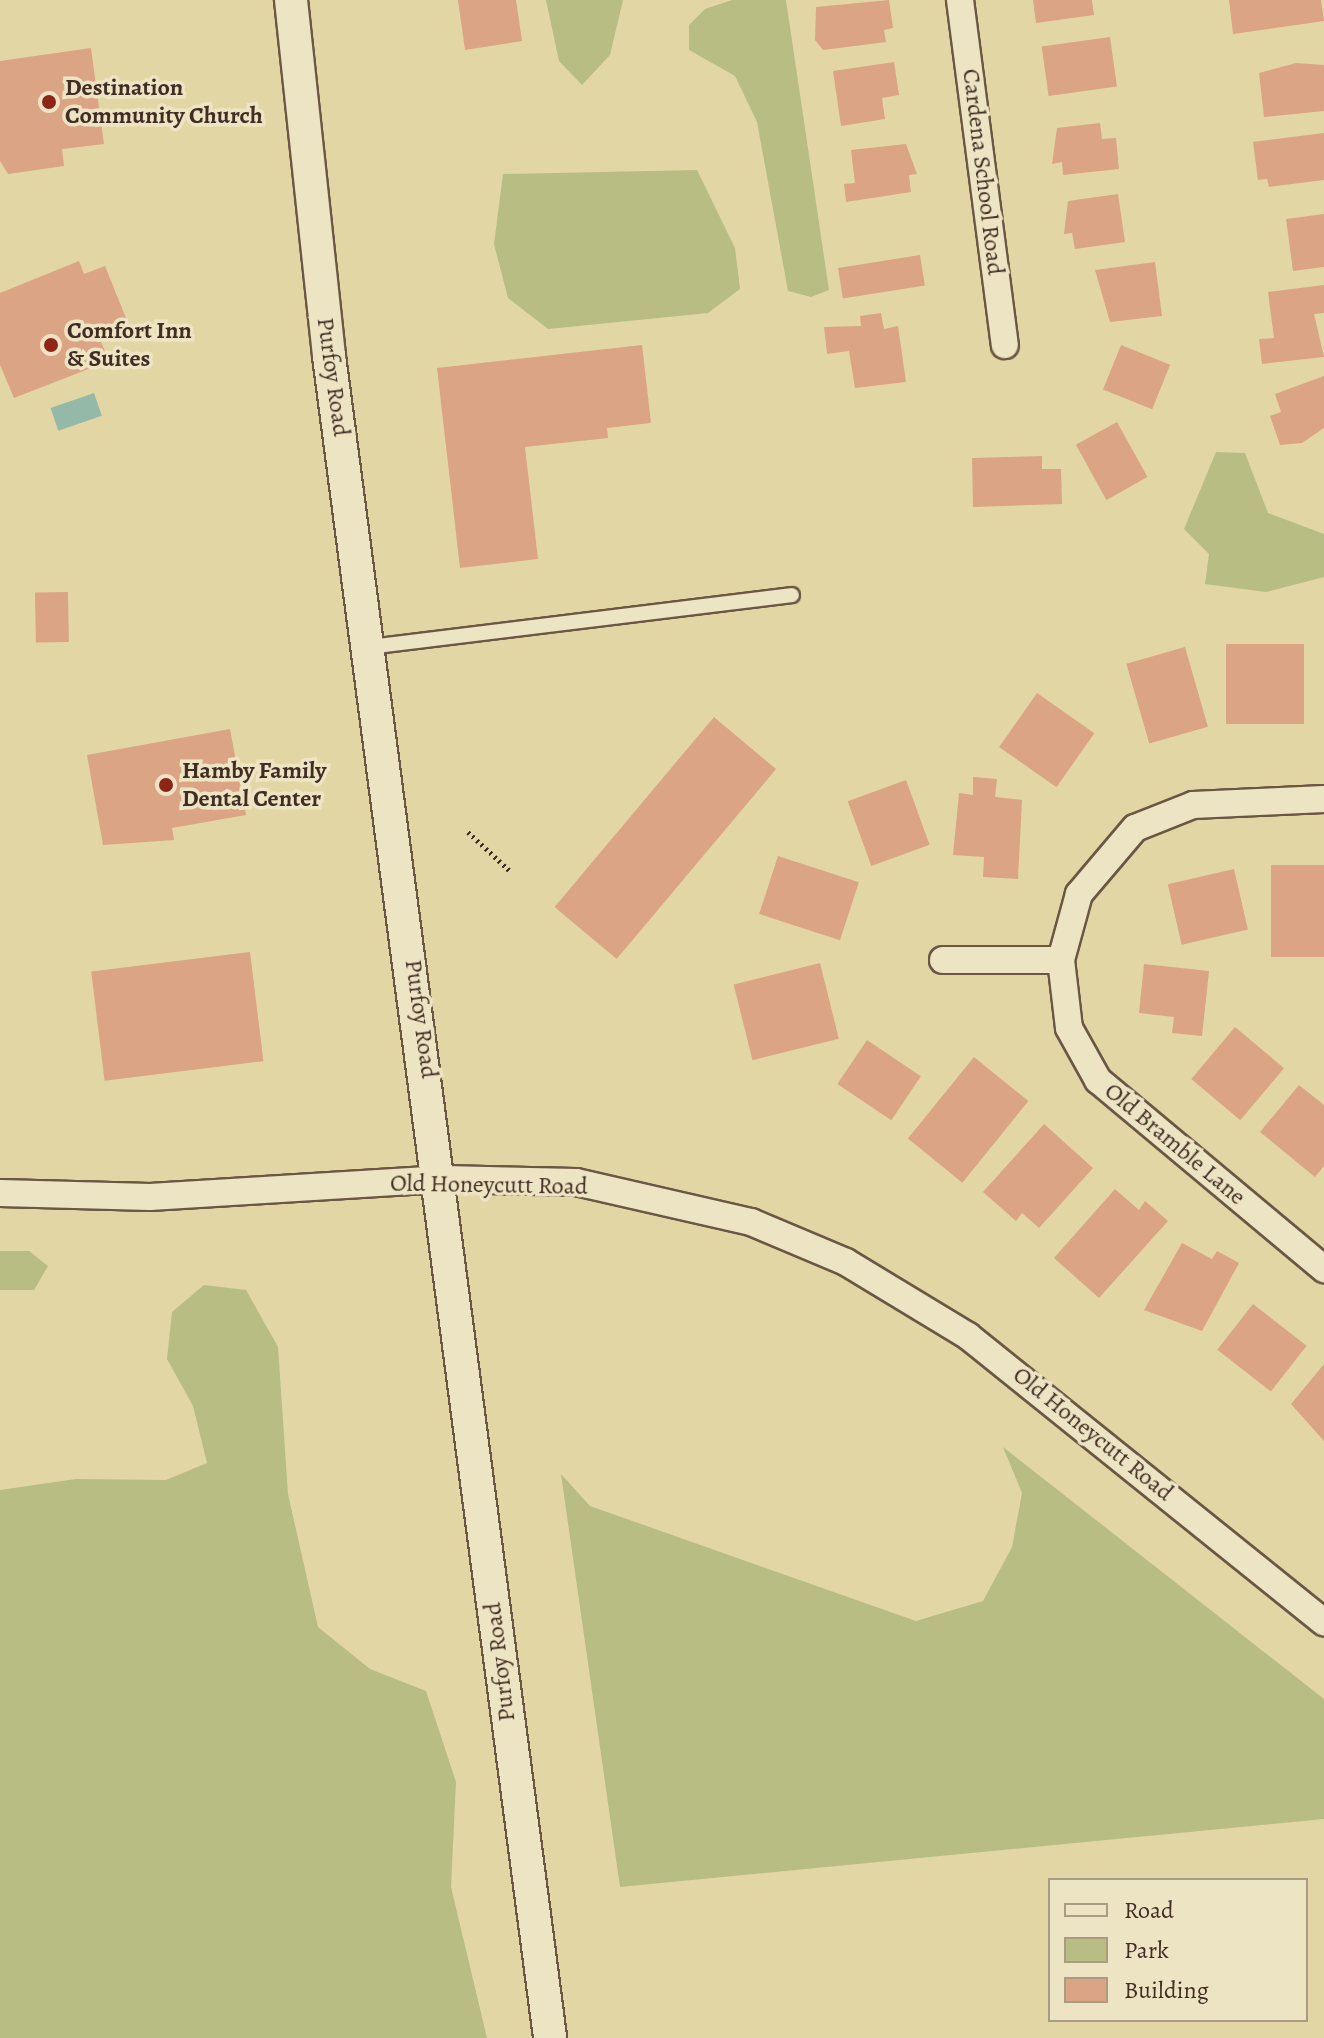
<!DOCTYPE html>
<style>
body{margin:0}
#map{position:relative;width:1324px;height:2038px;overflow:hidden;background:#e3d6a5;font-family:Alegreya,serif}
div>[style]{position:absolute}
.green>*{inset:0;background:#b8bd83}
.water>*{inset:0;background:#95b9a9;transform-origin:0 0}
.building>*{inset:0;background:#dba485;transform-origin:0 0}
.path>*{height:5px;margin-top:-2.5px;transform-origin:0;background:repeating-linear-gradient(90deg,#422d24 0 2px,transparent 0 6px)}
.roads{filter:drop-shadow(2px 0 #6a5744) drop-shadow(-2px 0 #6a5744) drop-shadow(0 2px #6a5744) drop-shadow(0 -2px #6a5744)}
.service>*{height:14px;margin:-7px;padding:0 7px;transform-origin:7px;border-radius:7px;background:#ede4c4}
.minor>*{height:26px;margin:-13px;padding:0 13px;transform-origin:13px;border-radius:13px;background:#ede4c4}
.tertiary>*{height:32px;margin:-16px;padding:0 16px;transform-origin:16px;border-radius:16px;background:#ede4c4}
.dots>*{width:22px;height:22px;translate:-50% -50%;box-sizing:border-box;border:4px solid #ede4c4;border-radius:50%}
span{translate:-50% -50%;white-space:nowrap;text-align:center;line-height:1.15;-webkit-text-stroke:7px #ede4c4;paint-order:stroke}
.poi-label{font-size:24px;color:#422d24;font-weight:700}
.left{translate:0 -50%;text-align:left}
.street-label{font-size:24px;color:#422d24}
.legend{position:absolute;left:1048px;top:1878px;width:260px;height:144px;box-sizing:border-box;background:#ede4c4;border:2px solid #a99b84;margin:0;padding:10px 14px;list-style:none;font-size:24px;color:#422d24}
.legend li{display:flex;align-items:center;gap:16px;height:40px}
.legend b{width:40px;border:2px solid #a99b84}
</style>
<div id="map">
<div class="green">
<div style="clip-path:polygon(546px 0,623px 0,610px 55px,582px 85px,559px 61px)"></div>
<div style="clip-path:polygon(732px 0,786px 0,829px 290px,811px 297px,788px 291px,757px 122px,735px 76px,689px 50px,689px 25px,705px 9px)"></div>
<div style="clip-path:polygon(697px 170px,735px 248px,740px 289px,708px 313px,548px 329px,508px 298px,494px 244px,503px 174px)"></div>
<div style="clip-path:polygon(1216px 452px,1245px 453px,1268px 513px,1324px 534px,1324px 577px,1266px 592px,1205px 584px,1209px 554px,1184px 529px)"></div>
<div style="clip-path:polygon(0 1251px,29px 1251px,48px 1266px,34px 1290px,0 1290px)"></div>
<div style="clip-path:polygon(204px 1285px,246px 1290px,278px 1347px,288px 1494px,318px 1627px,370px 1669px,426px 1691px,456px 1782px,451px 1887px,487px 2038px,0 2038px,0 1490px,76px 1479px,166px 1480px,207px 1463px,193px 1406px,167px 1359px,172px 1312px)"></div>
<div style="clip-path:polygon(1003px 1447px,1324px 1699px,1324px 1819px,620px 1887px,561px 1474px,590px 1506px,916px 1621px,983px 1601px,1012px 1547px,1022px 1493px)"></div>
</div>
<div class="water">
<div style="left:94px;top:393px;width:24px;height:46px;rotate:71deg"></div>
</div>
<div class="building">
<div style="clip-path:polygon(458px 0,516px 0,522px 41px,465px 50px)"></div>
<div style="clip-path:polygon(889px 0,893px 28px,884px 30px,886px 42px,823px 50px,815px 40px,816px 7px)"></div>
<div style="clip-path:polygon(1033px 0,1092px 0,1094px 15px,1036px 23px)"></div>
<div style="clip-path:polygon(1229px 0,1321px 0,1324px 21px,1233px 34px)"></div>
<div style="left:1110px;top:37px;width:50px;height:69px;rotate:82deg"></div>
<div style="clip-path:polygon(91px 48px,104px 144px,62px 149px,64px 166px,8px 174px,0 161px,0 61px)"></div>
<div style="clip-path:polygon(894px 62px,899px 95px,882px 98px,885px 119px,841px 126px,833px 71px)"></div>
<div style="clip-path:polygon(1296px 63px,1324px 65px,1324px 111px,1264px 117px,1259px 73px)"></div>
<div style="clip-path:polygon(1100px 123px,1102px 139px,1116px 138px,1119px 169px,1063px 175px,1062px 162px,1052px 164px,1057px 128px)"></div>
<div style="clip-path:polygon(1324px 133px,1324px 180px,1269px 187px,1267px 179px,1258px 180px,1253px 142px)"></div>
<div style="clip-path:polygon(906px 144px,917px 174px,909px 175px,911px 192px,846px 202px,844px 184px,855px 183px,851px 150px)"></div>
<div style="clip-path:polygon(1118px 194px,1125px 242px,1075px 249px,1072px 233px,1064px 234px,1068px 201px)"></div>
<div style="clip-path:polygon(1324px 214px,1324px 267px,1293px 271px,1286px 219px)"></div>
<div style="left:920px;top:255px;width:31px;height:83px;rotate:81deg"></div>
<div style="clip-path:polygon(79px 261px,84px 274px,105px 266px,126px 318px,96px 330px,109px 361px,14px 398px,0 365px,0 293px)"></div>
<div style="clip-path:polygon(1155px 262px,1162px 316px,1110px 322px,1095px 270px)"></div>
<div style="clip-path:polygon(1324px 285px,1324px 313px,1314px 314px,1324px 357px,1262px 364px,1259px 339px,1274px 338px,1268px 292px)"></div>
<div style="clip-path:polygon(881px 313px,884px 329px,898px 326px,906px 382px,855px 388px,849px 351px,827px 354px,824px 327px,861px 326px,860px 316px)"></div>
<div style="clip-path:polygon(642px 345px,651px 423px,607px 428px,608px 438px,525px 447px,538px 559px,460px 568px,437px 368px)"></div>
<div style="left:1121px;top:345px;width:53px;height:48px;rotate:22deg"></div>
<div style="clip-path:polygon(1324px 376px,1324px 428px,1302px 443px,1280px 445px,1270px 416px,1281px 412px,1275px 394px)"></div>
<div style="left:1117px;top:422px;width:63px;height:47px;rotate:61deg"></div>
<div style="clip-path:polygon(1042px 456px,1042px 469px,1061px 469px,1062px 504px,973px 507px,972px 458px)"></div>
<div style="left:68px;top:592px;width:50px;height:33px;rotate:89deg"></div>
<div style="left:1226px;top:644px;width:78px;height:80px"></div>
<div style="left:1185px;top:647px;width:83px;height:61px;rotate:74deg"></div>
<div style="left:1037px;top:693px;width:70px;height:66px;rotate:35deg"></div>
<div style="left:714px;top:717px;width:81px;height:248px;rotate:40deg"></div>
<div style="clip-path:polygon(230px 729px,246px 815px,172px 828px,174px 840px,103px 845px,87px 755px)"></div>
<div style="clip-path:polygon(973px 777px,997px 779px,995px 797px,1022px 800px,1018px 879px,983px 877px,984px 857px,953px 855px,959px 793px,973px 795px)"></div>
<div style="left:906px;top:780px;width:69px;height:62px;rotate:70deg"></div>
<div style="left:778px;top:856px;width:85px;height:61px;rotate:18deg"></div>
<div style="left:1324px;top:865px;width:92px;height:53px;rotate:90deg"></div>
<div style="left:1234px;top:869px;width:62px;height:68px;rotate:77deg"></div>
<div style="left:250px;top:952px;width:110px;height:160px;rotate:83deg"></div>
<div style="left:820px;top:963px;width:78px;height:89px;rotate:76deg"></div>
<div style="clip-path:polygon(1144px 964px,1209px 971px,1202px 1036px,1172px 1033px,1174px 1017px,1139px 1013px)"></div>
<div style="left:1235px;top:1027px;width:64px;height:68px;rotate:40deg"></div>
<div style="left:867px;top:1040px;width:65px;height:53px;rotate:34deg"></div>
<div style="left:974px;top:1057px;width:70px;height:105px;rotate:39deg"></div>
<div style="clip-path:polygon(1299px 1085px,1324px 1105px,1324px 1166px,1315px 1177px,1260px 1132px)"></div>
<div style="clip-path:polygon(1044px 1124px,1093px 1168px,1039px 1228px,1022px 1213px,1016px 1221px,983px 1192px)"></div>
<div style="clip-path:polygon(1115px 1189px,1139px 1210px,1145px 1201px,1168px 1221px,1099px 1298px,1054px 1258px)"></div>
<div style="clip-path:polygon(1182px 1243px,1212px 1259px,1217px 1251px,1239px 1263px,1202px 1331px,1144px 1310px)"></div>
<div style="left:1253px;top:1304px;width:68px;height:58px;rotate:38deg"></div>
<div style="clip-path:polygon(1324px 1364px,1324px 1441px,1291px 1404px)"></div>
</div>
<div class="path">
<div style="left:468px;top:832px;width:56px;rotate:42.8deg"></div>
</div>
<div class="roads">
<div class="service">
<div style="left:369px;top:647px;width:426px;rotate:-7deg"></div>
</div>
<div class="minor">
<div style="left:960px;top:0;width:348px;rotate:82.6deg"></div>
<div style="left:1324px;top:799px;width:131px;rotate:177.4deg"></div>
<div style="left:1193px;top:805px;width:62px;rotate:158.4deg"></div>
<div style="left:1135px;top:828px;width:87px;rotate:130.3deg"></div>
<div style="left:1079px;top:894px;width:68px;rotate:105.3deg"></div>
<div style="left:1061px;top:960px;width:68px;rotate:83.3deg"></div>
<div style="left:1069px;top:1028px;width:60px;rotate:60.9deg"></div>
<div style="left:1098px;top:1080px;width:295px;rotate:39.9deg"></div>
<div style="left:943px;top:960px;width:118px"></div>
<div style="left:0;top:1193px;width:150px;rotate:1.5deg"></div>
<div style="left:150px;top:1197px;width:294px;rotate:-3.5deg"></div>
<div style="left:443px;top:1179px;width:133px;rotate:1.3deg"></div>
<div style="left:576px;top:1182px;width:180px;rotate:12.9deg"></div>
<div style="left:751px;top:1222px;width:103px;rotate:22.8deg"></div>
<div style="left:846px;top:1262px;width:143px;rotate:31.2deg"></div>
<div style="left:968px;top:1336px;width:457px;rotate:38.8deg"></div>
</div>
<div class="tertiary">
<div style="left:291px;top:0;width:358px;rotate:83.9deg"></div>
<div style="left:329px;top:356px;width:1696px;rotate:82.51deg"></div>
</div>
</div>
<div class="dots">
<div style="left:49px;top:102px;background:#8f2418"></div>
<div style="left:51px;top:345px;background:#8f2418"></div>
<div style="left:166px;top:785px;background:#8f2418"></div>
</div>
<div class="poi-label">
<span class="left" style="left:65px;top:102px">Destination<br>Community Church</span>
<span class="left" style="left:67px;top:345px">Comfort Inn<br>&amp; Suites</span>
<span class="left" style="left:182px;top:785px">Hamby Family<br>Dental Center</span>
</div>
<div class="street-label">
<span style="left:983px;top:172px;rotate:83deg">Cardena School Road</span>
<span style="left:333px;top:377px;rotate:82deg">Purfoy Road</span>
<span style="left:421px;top:1019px;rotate:82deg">Purfoy Road</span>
<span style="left:1175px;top:1144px;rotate:40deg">Old Bramble Lane</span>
<span style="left:489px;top:1185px;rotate:1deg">Old Honeycutt Road</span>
<span style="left:1093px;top:1434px;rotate:39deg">Old Honeycutt Road</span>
<span style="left:500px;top:1662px;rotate:-97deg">Purfoy Road</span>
</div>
<ul class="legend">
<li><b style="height:10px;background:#ede4c4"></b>Road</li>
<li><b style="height:22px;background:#b8bd83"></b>Park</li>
<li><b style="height:22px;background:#dba485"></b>Building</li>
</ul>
</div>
